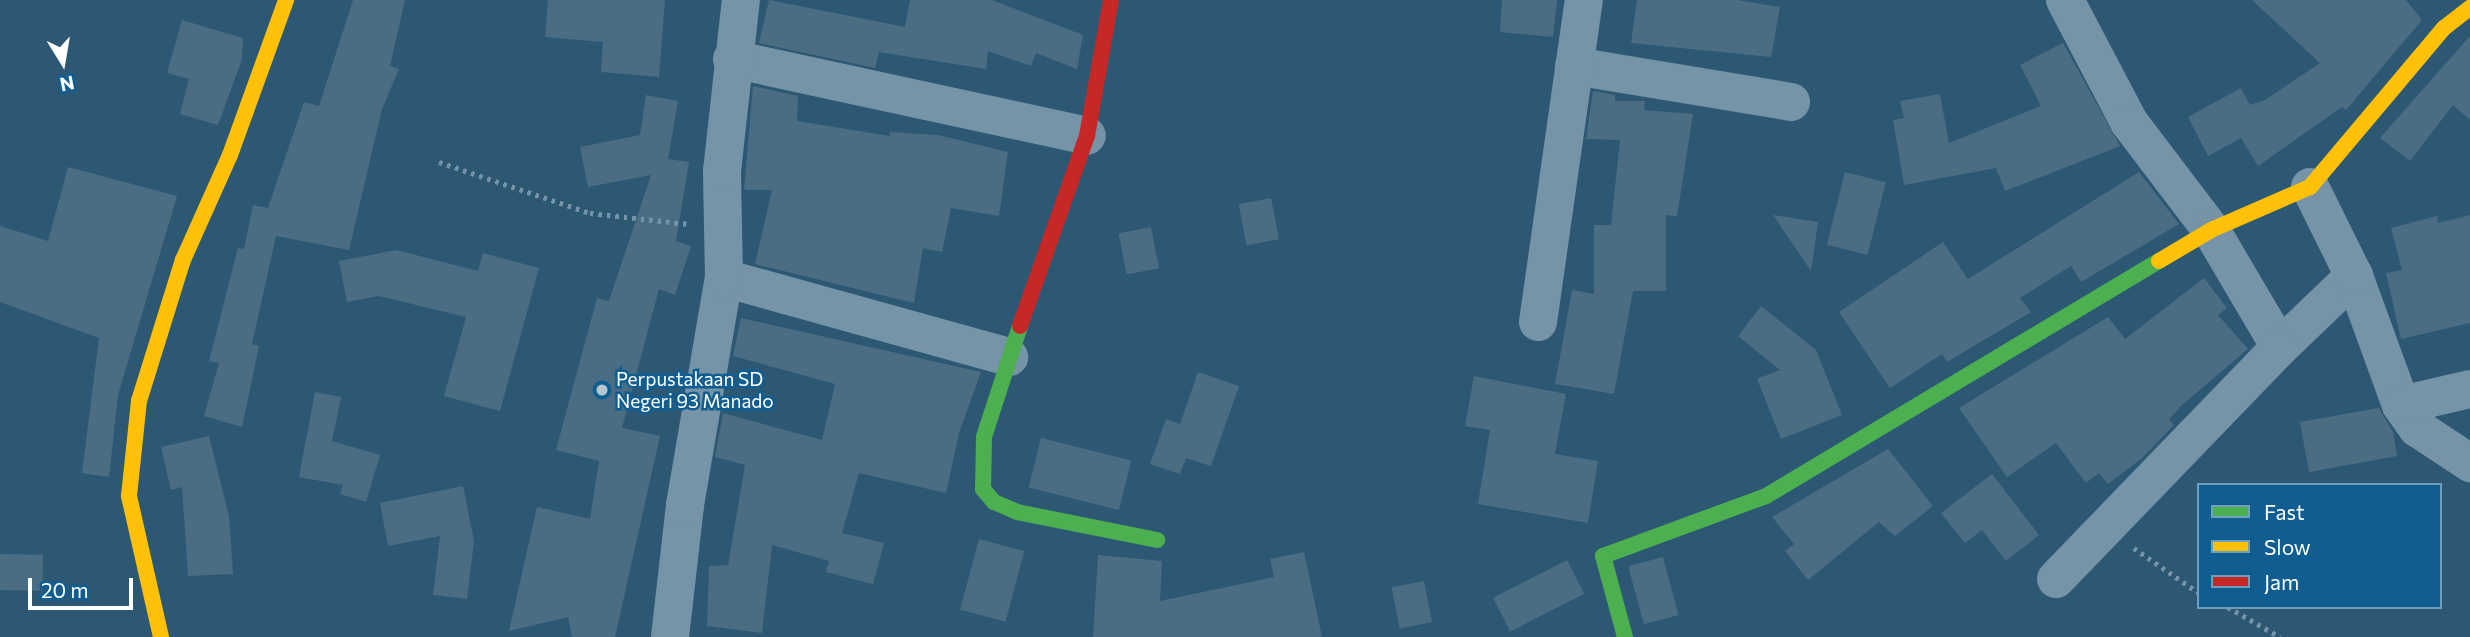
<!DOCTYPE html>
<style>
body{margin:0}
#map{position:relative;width:2470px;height:637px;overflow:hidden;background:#2d5874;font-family:Commissioner,sans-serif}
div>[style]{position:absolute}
.building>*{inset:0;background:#4a6d83;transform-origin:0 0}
.path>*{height:4.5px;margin-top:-2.25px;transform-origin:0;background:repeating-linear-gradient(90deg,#7594a7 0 3.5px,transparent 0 8.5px)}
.street>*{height:38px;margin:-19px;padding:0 19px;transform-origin:19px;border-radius:19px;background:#7594a7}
.fast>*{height:16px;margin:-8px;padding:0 8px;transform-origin:8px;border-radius:8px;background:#4caf50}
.slow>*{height:16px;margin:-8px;padding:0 8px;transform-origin:8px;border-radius:8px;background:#ffc107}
.jam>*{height:16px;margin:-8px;padding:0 8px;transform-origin:8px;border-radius:8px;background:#c62828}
.dots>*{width:19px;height:19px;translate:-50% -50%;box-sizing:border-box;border:4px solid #105e91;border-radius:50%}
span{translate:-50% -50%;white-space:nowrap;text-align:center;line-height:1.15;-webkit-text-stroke:5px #105e91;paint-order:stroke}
.poi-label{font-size:19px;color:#fff}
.left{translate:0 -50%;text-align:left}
.legend{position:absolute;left:2197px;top:483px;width:245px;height:126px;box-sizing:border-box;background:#105e91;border:2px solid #709ebd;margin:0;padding:9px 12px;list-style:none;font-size:21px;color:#fff}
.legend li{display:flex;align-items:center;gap:14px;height:35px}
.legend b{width:35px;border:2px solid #709ebd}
.north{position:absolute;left:28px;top:28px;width:70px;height:70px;-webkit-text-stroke:5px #105e91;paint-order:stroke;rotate:169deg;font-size:19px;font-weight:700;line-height:28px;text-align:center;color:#fff}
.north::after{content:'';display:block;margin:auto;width:24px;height:32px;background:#fff;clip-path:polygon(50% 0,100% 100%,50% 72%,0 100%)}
.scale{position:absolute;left:28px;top:578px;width:105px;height:32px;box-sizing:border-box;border:4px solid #fff;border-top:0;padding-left:9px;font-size:21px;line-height:24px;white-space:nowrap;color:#fff;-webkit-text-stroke:5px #105e91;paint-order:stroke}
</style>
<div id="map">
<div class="building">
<div style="clip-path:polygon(353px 0,405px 0,390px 66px,399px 69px,382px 109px,349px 250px,276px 236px,252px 344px,259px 346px,242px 427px,204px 416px,219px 363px,209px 361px,238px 248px,244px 249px,253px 205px,268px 208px,304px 102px,319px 106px)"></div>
<div style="clip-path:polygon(548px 0,665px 0,659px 77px,601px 72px,603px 42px,545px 37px)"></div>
<div style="clip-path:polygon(769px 0,905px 27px,910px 0,992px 0,1083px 35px,1077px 69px,1036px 53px,1031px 66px,988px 51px,986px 69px,879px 52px,875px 68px,759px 43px)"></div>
<div style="clip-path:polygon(1502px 0,1557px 0,1553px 37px,1500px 32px)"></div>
<div style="clip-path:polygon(1637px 0,1737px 0,1780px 7px,1771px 57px,1631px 43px)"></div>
<div style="clip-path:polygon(2252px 0,2406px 0,2422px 20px,2346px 110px,2342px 107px,2258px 166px,2241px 138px,2208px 156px,2188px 117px,2241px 88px,2250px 105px,2265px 100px,2320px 63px)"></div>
<div style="clip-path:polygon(182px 20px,243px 38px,242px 59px,218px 125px,180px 114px,189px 79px,167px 73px)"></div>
<div style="clip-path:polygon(2470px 36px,2470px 120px,2453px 105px,2410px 161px,2380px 138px)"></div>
<div style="clip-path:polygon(2063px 43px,2120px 146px,2005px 191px,1996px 168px,1904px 185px,1893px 120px,1904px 118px,1900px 101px,1940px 94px,1949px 143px,2041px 106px,2020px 65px)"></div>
<div style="clip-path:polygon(753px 86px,798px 96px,797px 121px,890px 136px,890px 132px,938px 135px,1008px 152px,999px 216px,951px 208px,942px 252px,923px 248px,914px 303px,755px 264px,772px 190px,744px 190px)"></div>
<div style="clip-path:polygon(1593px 91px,1615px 95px,1615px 101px,1645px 101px,1644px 110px,1693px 114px,1677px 216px,1666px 215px,1666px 291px,1633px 291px,1614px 394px,1555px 384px,1572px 290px,1594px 294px,1594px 225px,1611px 225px,1620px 140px,1586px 139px)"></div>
<div style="clip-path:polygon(646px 95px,678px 101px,668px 159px,689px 162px,676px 241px,691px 246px,675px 295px,659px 289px,622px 428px,660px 436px,615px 637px,572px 637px,568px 617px,509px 631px,537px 507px,590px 519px,599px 461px,556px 450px,597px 298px,609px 301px,651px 175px,588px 187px,580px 147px,640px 135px)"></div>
<div style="clip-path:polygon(68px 167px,177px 196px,118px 395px,109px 477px,82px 473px,99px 338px,0 302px,0 226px,48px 241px)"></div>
<div style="left:1845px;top:172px;width:42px;height:75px;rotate:14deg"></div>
<div style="clip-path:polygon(2139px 172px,2179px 224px,2081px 282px,2071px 266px,2020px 298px,2031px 312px,1947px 362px,1942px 354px,1890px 388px,1839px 312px,1943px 242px,1968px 279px)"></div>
<div style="left:1271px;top:198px;width:42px;height:33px;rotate:79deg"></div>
<div style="clip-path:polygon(1773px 215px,1818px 222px,1811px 271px)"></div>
<div style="clip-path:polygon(2470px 215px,2470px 323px,2401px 339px,2386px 273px,2402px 270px,2391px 228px,2437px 216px,2438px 223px)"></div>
<div style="left:1151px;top:227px;width:42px;height:33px;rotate:79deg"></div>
<div style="clip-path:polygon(396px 250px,478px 271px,483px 253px,539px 268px,500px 411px,444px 396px,466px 317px,379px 296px,347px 302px,339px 261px)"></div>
<div style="clip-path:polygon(2204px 278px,2227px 308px,2218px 315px,2248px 349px,2182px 405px,2169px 419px,2174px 425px,2142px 458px,2108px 484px,2099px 473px,2086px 483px,2056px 443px,2007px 477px,1959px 408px,2108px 317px,2125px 339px)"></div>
<div style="clip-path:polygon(1761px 306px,1816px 350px,1842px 415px,1781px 439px,1757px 379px,1780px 370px,1738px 336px)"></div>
<div style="clip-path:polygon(741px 318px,981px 372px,959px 433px,946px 493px,859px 473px,842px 533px,884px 543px,873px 584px,826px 572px,829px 561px,772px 545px,762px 633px,707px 626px,709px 566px,728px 565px,745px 465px,715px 457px,723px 413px,822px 440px,835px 384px,733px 356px)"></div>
<div style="clip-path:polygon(1198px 372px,1239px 386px,1211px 466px,1186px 458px,1180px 474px,1150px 464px,1166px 419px,1180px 424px)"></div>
<div style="clip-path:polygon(1474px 376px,1566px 394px,1555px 454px,1598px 461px,1588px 523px,1478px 504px,1490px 430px,1465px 426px)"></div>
<div style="clip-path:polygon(315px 392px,341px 397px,332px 441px,380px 455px,366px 502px,340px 494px,343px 485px,299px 477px)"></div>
<div style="clip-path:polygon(2379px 408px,2393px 432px,2397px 456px,2309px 472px,2300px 422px)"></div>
<div style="clip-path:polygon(209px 436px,229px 516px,233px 574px,188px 576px,182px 487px,171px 490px,161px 447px)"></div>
<div style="left:1041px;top:438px;width:93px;height:51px;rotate:14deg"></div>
<div style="clip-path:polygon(1888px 449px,1933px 506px,1895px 536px,1879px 522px,1808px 580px,1785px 551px,1794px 544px,1772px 517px)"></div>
<div style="clip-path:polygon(1992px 474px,2039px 535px,2006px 561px,1982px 530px,1965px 543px,1941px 513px)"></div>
<div style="clip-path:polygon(463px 486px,474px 541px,467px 599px,433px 595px,440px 536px,388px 546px,380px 503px)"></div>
<div style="left:979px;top:539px;width:47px;height:73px;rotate:15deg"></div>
<div style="clip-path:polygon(1304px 552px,1322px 637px,1093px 637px,1098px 555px,1162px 561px,1160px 601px,1274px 577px,1270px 559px)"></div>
<div style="left:0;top:554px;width:43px;height:36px;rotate:1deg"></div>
<div style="left:1663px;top:557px;width:60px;height:36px;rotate:75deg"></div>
<div style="left:1567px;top:560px;width:38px;height:83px;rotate:63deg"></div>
<div style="left:1424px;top:581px;width:42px;height:33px;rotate:79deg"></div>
</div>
<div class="path">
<div style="left:439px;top:162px;width:159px;rotate:18.7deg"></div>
<div style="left:590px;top:213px;width:99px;rotate:6.4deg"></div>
<div style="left:2134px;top:548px;width:79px;rotate:34.7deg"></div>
<div style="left:2228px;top:607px;width:60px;rotate:30deg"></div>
</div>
<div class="street">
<div style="left:2065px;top:0;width:138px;rotate:62.3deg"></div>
<div style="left:2129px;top:122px;width:136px;rotate:52.8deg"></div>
<div style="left:2211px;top:230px;width:136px;rotate:59.5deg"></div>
<div style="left:2280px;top:347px;width:103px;rotate:-43.8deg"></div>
<div style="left:2354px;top:276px;width:137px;rotate:70deg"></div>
<div style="left:2401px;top:405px;width:28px;rotate:55deg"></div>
<div style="left:2417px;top:428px;width:64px;rotate:33.4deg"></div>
<div style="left:732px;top:59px;width:363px;rotate:12.2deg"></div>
<div style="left:1574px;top:66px;width:220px;rotate:9.4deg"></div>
<div style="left:2310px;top:187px;width:99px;rotate:63.7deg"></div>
<div style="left:724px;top:278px;width:296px;rotate:15.5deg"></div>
<div style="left:1538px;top:322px;width:325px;rotate:-81.9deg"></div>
<div style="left:2401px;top:405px;width:71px;rotate:-13.1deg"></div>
<div style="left:2056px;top:579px;width:322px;rotate:-46deg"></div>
<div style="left:670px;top:637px;width:133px;rotate:-83.5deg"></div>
<div style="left:685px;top:505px;width:230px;rotate:-80.3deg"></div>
<div style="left:724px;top:278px;width:107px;rotate:-91.1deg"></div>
<div style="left:722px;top:171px;width:172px;rotate:-83.7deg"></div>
</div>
<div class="fast">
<div style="left:1020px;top:326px;width:117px;rotate:108deg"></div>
<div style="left:984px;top:437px;width:52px;rotate:91.1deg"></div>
<div style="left:983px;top:489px;width:17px;rotate:50deg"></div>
<div style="left:994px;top:502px;width:25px;rotate:23deg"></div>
<div style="left:1017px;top:512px;width:143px;rotate:11.3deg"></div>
<div style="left:1625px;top:637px;width:84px;rotate:-105.2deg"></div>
<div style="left:1603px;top:556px;width:174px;rotate:-20.2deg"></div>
<div style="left:1766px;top:496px;width:458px;rotate:-30.9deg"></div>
</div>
<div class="slow">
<div style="left:2159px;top:261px;width:61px;rotate:-30.8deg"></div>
<div style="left:2211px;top:230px;width:108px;rotate:-23.5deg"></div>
<div style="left:2310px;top:187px;width:208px;rotate:-49.9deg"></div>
<div style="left:2444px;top:28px;width:33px;rotate:-38deg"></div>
<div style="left:161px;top:637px;width:145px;rotate:-102.8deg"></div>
<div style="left:129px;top:496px;width:96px;rotate:-84deg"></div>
<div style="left:139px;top:401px;width:148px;rotate:-72.7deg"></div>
<div style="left:183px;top:260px;width:115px;rotate:-65.9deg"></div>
<div style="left:230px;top:155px;width:165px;rotate:-70.1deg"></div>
</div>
<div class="jam">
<div style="left:1020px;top:326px;width:201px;rotate:-70.6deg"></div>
<div style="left:1087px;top:136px;width:138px;rotate:-80deg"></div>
</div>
<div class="dots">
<div style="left:602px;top:390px;background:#b6c5ce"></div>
</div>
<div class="poi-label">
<span class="left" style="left:616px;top:390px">Perpustakaan SD<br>Negeri 93 Manado</span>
</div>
<ul class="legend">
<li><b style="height:9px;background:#4caf50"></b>Fast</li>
<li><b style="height:9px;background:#ffc107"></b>Slow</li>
<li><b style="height:9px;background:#c62828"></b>Jam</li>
</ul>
<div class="north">N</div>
<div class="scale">20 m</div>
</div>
